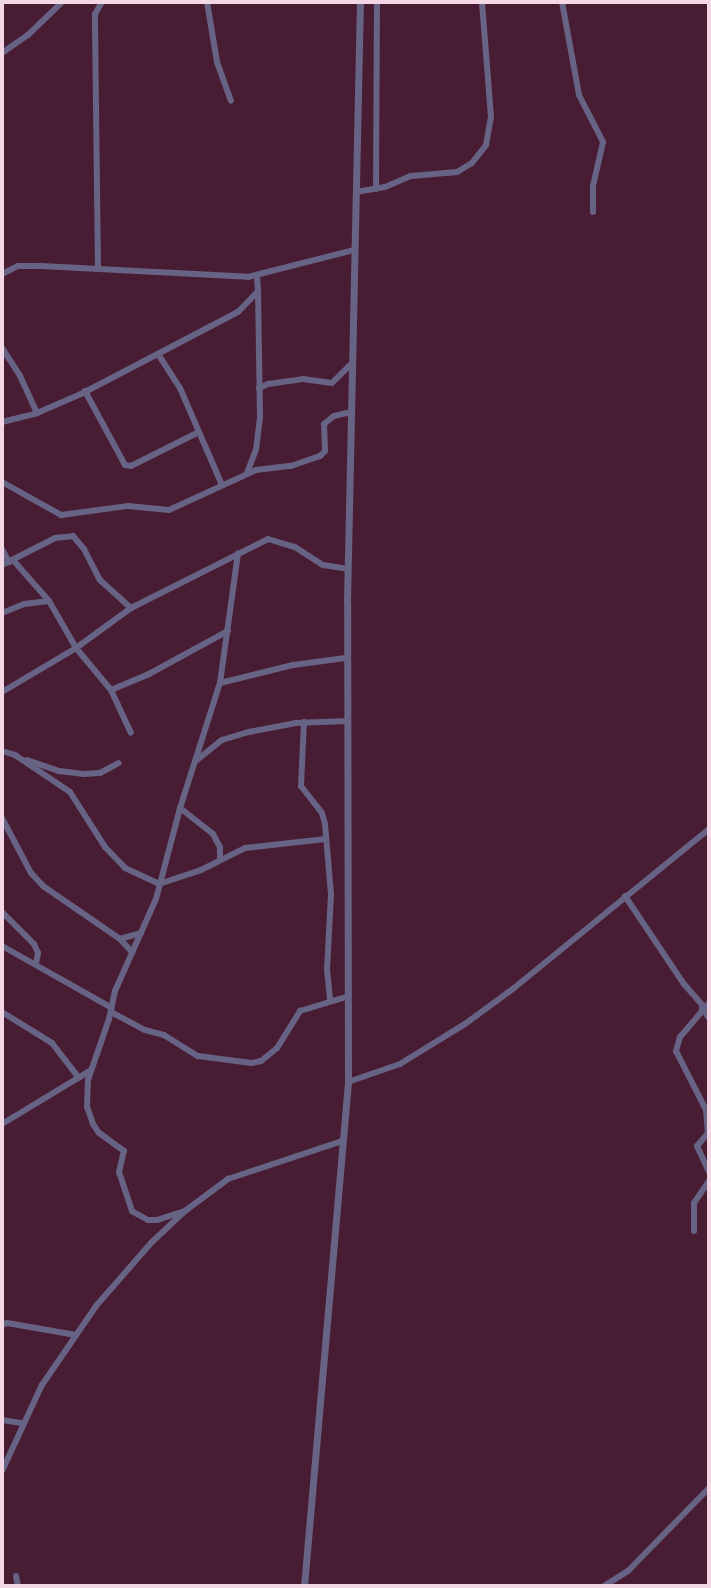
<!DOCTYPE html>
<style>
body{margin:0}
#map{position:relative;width:711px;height:1588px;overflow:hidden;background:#481c33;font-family:"Noto Sans",sans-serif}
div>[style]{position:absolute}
.minor>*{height:6px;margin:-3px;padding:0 3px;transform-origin:3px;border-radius:3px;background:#676385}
.tertiary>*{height:7px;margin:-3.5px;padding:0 3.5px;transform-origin:3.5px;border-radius:3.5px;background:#676385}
span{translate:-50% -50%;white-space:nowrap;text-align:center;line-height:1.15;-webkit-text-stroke:5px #3d1129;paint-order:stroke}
.frame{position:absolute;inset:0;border:4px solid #f4d7e4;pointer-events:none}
</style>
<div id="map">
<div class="minor">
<div style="left:207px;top:2px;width:61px;rotate:80.5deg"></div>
<div style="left:217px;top:62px;width:41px;rotate:70.3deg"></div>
<div style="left:562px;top:2px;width:95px;rotate:79.6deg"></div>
<div style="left:579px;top:95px;width:53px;rotate:62.9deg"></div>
<div style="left:603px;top:142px;width:45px;rotate:102.8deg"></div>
<div style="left:593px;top:186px;width:26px;rotate:90deg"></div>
<div style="left:2px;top:53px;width:32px;rotate:-35deg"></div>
<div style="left:28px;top:35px;width:47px;rotate:-44.1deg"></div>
<div style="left:376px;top:189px;width:187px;rotate:-89.7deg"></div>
<div style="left:356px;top:192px;width:29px;rotate:-10deg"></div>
<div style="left:385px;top:187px;width:28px;rotate:-23deg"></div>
<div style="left:411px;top:176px;width:46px;rotate:-5deg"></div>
<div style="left:457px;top:172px;width:17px;rotate:-31deg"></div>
<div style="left:472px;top:163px;width:23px;rotate:-52deg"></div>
<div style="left:486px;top:145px;width:28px;rotate:-80deg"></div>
<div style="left:491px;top:117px;width:115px;rotate:-94.5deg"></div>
<div style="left:98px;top:269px;width:255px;rotate:-90.7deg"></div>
<div style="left:95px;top:14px;width:14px;rotate:-60deg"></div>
<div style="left:2px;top:274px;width:18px;rotate:-27deg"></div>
<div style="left:18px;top:266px;width:23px"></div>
<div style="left:41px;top:266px;width:207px;rotate:3deg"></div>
<div style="left:248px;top:277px;width:109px;rotate:-14.3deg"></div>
<div style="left:2px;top:348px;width:33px;rotate:57deg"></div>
<div style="left:20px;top:376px;width:41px;rotate:65.3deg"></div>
<div style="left:158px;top:354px;width:40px;rotate:57.1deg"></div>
<div style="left:180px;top:388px;width:106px;rotate:66.6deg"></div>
<div style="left:259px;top:388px;width:10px;rotate:-24deg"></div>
<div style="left:268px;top:384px;width:35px;rotate:-8deg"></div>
<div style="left:303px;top:379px;width:29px;rotate:8deg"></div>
<div style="left:332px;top:383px;width:25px;rotate:-45deg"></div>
<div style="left:85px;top:391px;width:84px;rotate:61.6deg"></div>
<div style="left:125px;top:465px;width:6px;rotate:9deg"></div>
<div style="left:131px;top:466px;width:76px;rotate:-26.6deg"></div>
<div style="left:2px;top:422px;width:36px;rotate:-14deg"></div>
<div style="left:37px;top:413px;width:48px;rotate:-23.4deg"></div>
<div style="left:81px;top:394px;width:177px;rotate:-27.6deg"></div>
<div style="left:238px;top:312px;width:29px;rotate:-46deg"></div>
<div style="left:258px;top:291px;width:16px;rotate:-94deg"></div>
<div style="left:247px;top:473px;width:25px;rotate:-69deg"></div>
<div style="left:256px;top:450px;width:33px;rotate:-83deg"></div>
<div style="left:260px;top:417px;width:126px;rotate:-90.9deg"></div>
<div style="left:2px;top:482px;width:68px;rotate:29.2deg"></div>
<div style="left:61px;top:515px;width:68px;rotate:-7.7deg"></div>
<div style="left:128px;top:506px;width:41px;rotate:5.6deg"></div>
<div style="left:169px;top:510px;width:96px;rotate:-24.7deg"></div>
<div style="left:256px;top:470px;width:35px;rotate:-7deg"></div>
<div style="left:291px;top:466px;width:31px;rotate:-19deg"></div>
<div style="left:320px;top:456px;width:7px;rotate:-45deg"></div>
<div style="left:325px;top:451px;width:27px;rotate:-92deg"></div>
<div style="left:324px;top:424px;width:13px;rotate:-39deg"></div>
<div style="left:334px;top:416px;width:17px;rotate:-13deg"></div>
<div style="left:2px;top:549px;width:15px;rotate:62deg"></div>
<div style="left:13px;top:560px;width:55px;rotate:48.7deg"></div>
<div style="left:2px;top:565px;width:59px;rotate:-27deg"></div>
<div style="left:55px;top:538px;width:18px;rotate:-6deg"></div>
<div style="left:73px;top:536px;width:17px;rotate:50deg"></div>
<div style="left:84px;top:549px;width:35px;rotate:63deg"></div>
<div style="left:100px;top:580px;width:42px;rotate:42.1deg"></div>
<div style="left:2px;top:613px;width:24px;rotate:-22deg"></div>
<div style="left:24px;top:604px;width:25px;rotate:-7deg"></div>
<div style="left:49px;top:601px;width:54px;rotate:60.1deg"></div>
<div style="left:76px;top:648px;width:55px;rotate:50.2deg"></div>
<div style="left:111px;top:690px;width:41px;rotate:-22.8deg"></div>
<div style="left:149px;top:674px;width:90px;rotate:-28.6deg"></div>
<div style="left:220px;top:683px;width:75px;rotate:-13.9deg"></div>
<div style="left:293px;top:665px;width:53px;rotate:-7.5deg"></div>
<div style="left:111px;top:690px;width:47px;rotate:65.1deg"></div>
<div style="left:2px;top:692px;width:86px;rotate:-30.7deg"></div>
<div style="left:76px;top:648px;width:68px;rotate:-36deg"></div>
<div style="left:131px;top:608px;width:153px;rotate:-26.7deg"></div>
<div style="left:268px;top:539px;width:28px;rotate:17deg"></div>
<div style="left:295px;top:547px;width:33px;rotate:33deg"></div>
<div style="left:323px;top:565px;width:25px;rotate:9deg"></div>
<div style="left:304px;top:722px;width:64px;rotate:92.7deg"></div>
<div style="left:301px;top:786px;width:34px;rotate:52deg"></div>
<div style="left:322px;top:813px;width:11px;rotate:75deg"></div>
<div style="left:325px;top:824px;width:70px;rotate:85.1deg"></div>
<div style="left:331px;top:894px;width:76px;rotate:93deg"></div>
<div style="left:327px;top:970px;width:31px;rotate:84deg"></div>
<div style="left:2px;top:751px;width:14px;rotate:17deg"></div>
<div style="left:15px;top:755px;width:66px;rotate:33.9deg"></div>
<div style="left:70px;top:792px;width:65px;rotate:57.5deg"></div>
<div style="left:105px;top:847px;width:29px;rotate:46deg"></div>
<div style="left:125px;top:868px;width:38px;rotate:25deg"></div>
<div style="left:159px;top:884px;width:44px;rotate:-18.4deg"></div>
<div style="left:201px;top:870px;width:49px;rotate:-26.6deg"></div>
<div style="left:245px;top:848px;width:81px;rotate:-6.4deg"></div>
<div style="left:27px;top:760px;width:34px;rotate:19deg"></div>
<div style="left:59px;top:771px;width:25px;rotate:7deg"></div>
<div style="left:84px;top:774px;width:16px;rotate:-4deg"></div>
<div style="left:100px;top:773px;width:21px;rotate:-28deg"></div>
<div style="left:197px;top:760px;width:32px;rotate:-39deg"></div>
<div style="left:222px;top:740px;width:28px;rotate:-17deg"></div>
<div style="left:249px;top:732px;width:48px;rotate:-10.8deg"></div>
<div style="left:296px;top:723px;width:51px;rotate:-2.2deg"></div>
<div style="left:180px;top:808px;width:42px;rotate:38.2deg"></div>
<div style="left:213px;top:834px;width:15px;rotate:62deg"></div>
<div style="left:220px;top:847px;width:13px;rotate:90deg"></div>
<div style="left:2px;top:818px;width:62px;rotate:62.2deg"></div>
<div style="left:31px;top:873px;width:18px;rotate:47deg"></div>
<div style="left:43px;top:886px;width:93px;rotate:34.5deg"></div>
<div style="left:120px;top:939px;width:18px;rotate:47deg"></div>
<div style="left:625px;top:896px;width:106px;rotate:56.2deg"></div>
<div style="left:684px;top:984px;width:30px;rotate:49deg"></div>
<div style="left:2px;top:912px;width:45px;rotate:45deg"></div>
<div style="left:34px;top:944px;width:10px;rotate:66deg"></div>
<div style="left:38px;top:953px;width:10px;rotate:101deg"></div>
<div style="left:120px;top:939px;width:22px;rotate:-16deg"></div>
<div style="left:2px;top:946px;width:126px;rotate:29.4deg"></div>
<div style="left:709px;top:1003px;width:45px;rotate:130.5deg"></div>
<div style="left:680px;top:1037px;width:15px;rotate:106deg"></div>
<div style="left:676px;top:1051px;width:66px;rotate:63deg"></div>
<div style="left:706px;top:1110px;width:23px;rotate:85deg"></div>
<div style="left:708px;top:1133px;width:17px;rotate:130deg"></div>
<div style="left:697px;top:1146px;width:29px;rotate:65deg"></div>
<div style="left:702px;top:1008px;width:12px;rotate:55deg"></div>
<div style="left:2px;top:1012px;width:59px;rotate:31.8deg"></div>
<div style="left:52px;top:1043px;width:44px;rotate:52.4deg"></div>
<div style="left:111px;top:1012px;width:38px;rotate:28deg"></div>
<div style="left:145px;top:1030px;width:20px;rotate:15deg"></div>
<div style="left:164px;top:1035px;width:40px;rotate:32deg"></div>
<div style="left:198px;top:1056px;width:54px;rotate:7.4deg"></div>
<div style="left:252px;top:1063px;width:9px;rotate:-13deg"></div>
<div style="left:261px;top:1061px;width:21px;rotate:-39deg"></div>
<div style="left:277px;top:1048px;width:44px;rotate:-58.1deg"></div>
<div style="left:300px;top:1011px;width:51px;rotate:-17deg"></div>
<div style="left:348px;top:1082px;width:55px;rotate:-19.1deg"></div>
<div style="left:400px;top:1064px;width:76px;rotate:-31.6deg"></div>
<div style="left:465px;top:1024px;width:61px;rotate:-36.3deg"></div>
<div style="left:514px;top:988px;width:252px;rotate:-39.2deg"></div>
<div style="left:2px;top:1124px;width:104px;rotate:-31.2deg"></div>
<div style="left:185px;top:1211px;width:29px;rotate:162deg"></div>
<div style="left:157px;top:1220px;width:9px;rotate:180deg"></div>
<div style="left:148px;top:1220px;width:18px;rotate:-151deg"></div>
<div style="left:132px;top:1211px;width:41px;rotate:-108.4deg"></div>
<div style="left:119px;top:1172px;width:22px;rotate:-77deg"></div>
<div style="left:124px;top:1151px;width:31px;rotate:-144deg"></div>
<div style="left:99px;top:1133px;width:11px;rotate:-124deg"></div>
<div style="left:93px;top:1124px;width:18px;rotate:-109deg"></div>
<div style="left:87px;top:1107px;width:27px;rotate:-88deg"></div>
<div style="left:88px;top:1080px;width:65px;rotate:-71deg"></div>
<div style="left:109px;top:1019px;width:29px;rotate:-78deg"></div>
<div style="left:115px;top:991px;width:101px;rotate:-66deg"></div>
<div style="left:156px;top:899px;width:94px;rotate:-75.2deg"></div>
<div style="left:180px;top:808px;width:131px;rotate:-72.3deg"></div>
<div style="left:220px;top:683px;width:131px;rotate:-82.1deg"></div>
<div style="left:694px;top:1231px;width:28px;rotate:-90deg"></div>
<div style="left:694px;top:1203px;width:27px;rotate:-56deg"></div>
<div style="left:2px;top:1325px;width:5px;rotate:-22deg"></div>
<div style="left:7px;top:1323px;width:70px;rotate:9.9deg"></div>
<div style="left:2px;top:1420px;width:20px;rotate:9deg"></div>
<div style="left:2px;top:1471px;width:95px;rotate:-65.1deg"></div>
<div style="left:42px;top:1385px;width:96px;rotate:-55.6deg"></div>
<div style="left:96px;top:1306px;width:84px;rotate:-48.9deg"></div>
<div style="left:151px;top:1243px;width:47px;rotate:-43.3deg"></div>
<div style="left:185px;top:1211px;width:54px;rotate:-36.7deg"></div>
<div style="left:228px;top:1179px;width:120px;rotate:-18.4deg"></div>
<div style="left:16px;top:1576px;width:10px;rotate:79deg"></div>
<div style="left:604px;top:1586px;width:28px;rotate:-32deg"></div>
<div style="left:628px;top:1571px;width:116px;rotate:-45.7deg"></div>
</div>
<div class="tertiary">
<div style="left:304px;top:1586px;width:506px;rotate:-85.01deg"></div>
<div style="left:348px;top:1082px;width:481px;rotate:-90.1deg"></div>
<div style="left:347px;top:601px;width:599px;rotate:-88.76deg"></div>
</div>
<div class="frame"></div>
</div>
